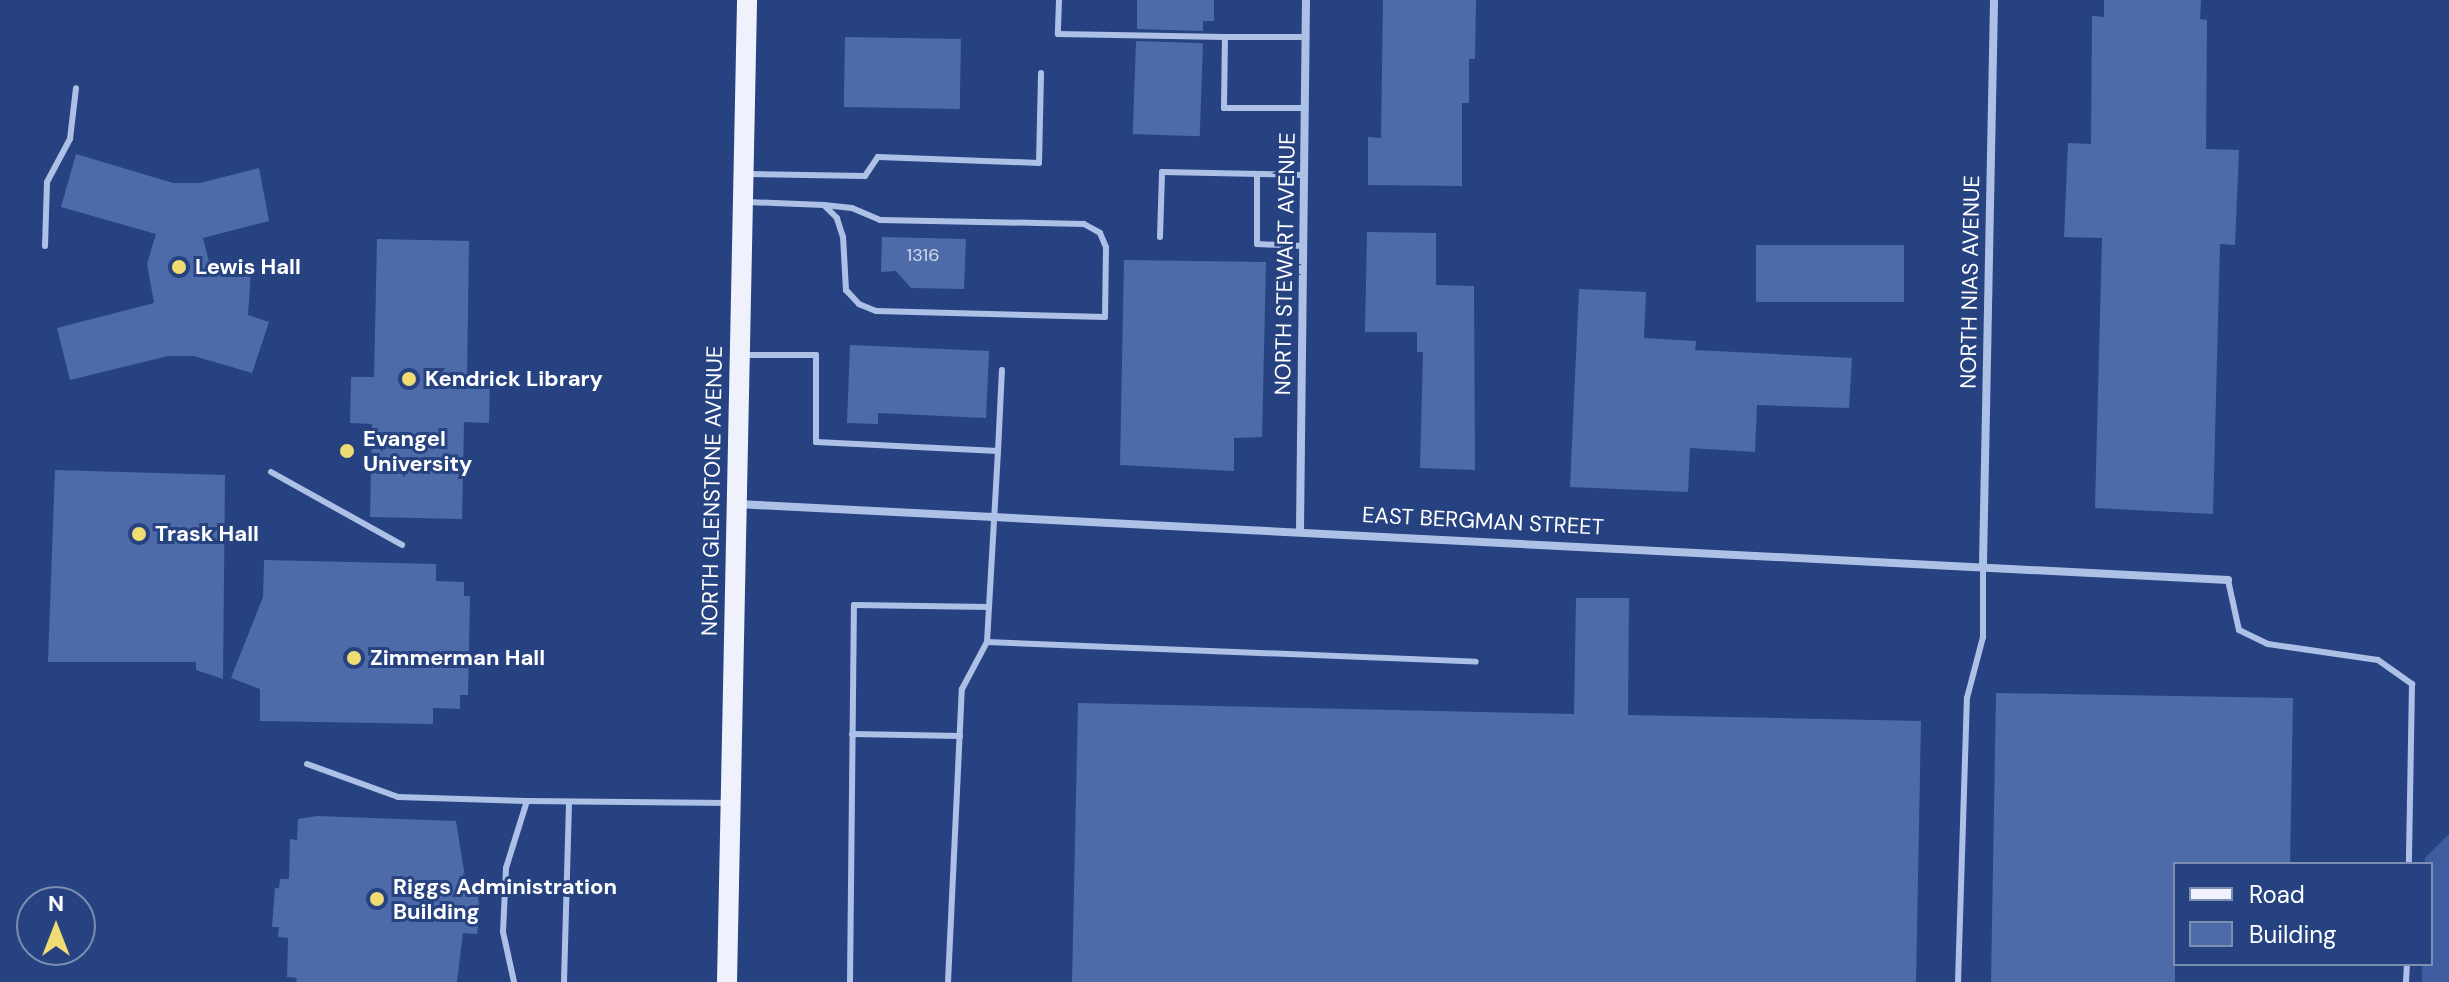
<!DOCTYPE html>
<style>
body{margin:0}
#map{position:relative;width:2449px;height:982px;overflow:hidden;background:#264281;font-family:"DM Sans",sans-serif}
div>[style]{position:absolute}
.green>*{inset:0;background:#3e5c9f}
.building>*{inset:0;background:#4e6ba9;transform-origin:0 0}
.service>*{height:6px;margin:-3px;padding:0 3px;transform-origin:3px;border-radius:3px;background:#adc0e6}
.minor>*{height:8px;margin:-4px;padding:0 4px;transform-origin:4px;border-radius:4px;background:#adc0e6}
.primary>*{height:20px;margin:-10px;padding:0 10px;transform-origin:10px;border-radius:10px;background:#eff2fd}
.dots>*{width:22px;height:22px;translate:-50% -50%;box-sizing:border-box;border:4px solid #264281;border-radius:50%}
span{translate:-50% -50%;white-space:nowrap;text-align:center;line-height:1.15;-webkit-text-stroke:6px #264281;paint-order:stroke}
.number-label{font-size:18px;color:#d3daea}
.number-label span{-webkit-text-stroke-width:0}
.street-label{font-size:22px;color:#fff}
.poi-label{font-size:22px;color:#fff;font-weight:700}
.left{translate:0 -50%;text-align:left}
.legend{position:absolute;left:2173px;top:862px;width:260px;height:104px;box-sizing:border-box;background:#264281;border:2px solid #7d8eb3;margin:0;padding:10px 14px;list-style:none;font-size:24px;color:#fff}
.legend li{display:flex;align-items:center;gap:16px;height:40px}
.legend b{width:40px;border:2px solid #7d8eb3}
.north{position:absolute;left:16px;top:886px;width:80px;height:80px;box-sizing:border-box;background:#264281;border:2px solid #7d8eb3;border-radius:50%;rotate:0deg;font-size:22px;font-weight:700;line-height:32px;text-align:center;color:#fff}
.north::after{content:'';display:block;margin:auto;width:28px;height:36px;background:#efdc73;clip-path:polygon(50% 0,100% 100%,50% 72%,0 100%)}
</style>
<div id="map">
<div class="green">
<div style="clip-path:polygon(2449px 834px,2449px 982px,2422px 982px,2422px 964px,2431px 964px,2431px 864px,2425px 864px,2425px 858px)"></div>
</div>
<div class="building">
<div style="clip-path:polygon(1137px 0,1214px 0,1214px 21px,1203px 21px,1203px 31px,1137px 29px)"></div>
<div style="clip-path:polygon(1383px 0,1476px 0,1475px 59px,1469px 59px,1469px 103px,1462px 103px,1462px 186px,1368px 185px,1368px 137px,1381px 138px)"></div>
<div style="clip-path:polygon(2104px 0,2201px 0,2200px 19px,2207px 20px,2206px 149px,2239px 150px,2235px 245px,2220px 244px,2213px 514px,2095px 508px,2102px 238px,2064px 237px,2068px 143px,2091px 144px,2092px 16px,2104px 17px)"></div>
<div style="left:845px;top:37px;width:116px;height:70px;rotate:1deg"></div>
<div style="left:1136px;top:41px;width:67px;height:93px;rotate:2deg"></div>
<div style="clip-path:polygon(76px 154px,173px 183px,200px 183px,259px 168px,269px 221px,203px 238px,211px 270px,251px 271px,248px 315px,269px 322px,252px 373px,194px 356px,168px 356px,70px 380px,57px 328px,154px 303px,147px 264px,156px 234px,61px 207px)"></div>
<div style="clip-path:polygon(1367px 232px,1436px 233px,1436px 285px,1474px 286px,1475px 470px,1420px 468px,1423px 352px,1417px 352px,1417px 332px,1365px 332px)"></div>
<div style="clip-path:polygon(882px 237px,966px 239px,964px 289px,911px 288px,896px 271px,881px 272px)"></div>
<div style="clip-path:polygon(377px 239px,469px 241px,467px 380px,490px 380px,489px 423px,464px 422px,462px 519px,370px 517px,372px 424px,350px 423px,351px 377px,374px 377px)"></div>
<div style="left:1756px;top:245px;width:148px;height:57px"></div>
<div style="clip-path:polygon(1124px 260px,1266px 262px,1262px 437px,1234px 438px,1234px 471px,1120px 465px)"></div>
<div style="clip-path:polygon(1579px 289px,1646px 292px,1644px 338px,1696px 341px,1695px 350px,1852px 358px,1849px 408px,1757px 405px,1755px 452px,1690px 448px,1688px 492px,1570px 487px)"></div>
<div style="clip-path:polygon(850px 345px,989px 351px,986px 418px,878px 413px,878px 424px,847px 423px)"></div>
<div style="clip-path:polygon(55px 470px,225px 475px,223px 679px,196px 670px,196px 662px,48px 662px)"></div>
<div style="clip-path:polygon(264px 560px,436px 564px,436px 581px,464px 582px,464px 596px,470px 596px,468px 695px,460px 695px,460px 709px,433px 708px,433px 724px,260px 721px,260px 689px,231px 678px,263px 597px)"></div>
<div style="clip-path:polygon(1576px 598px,1629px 598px,1628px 715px,1921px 721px,1916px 982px,1072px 982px,1078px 703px,1574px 714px)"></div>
<div style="clip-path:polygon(1996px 693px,2293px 698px,2290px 864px,2175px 864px,2175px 982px,1991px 982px)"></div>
<div style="clip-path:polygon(317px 816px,456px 821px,467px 890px,477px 890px,480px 912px,477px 934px,463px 933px,457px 982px,296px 982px,297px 978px,287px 977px,288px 938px,278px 937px,279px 927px,272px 927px,275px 888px,279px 888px,280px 879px,289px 879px,290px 839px,297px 840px,298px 819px)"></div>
</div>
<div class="service">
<div style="left:1059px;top:0;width:34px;rotate:92deg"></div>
<div style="left:1058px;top:34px;width:167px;rotate:1deg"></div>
<div style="left:1305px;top:108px;width:81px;rotate:180deg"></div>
<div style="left:1224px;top:108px;width:71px;rotate:-89.2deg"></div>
<div style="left:1225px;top:37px;width:81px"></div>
<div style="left:747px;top:174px;width:118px;rotate:1deg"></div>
<div style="left:865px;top:176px;width:23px;rotate:-56deg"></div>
<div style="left:878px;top:157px;width:161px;rotate:2.1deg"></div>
<div style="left:1039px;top:163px;width:90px;rotate:-88.7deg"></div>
<div style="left:1257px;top:174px;width:70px;rotate:90deg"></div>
<div style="left:1257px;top:244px;width:46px;rotate:2.5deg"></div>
<div style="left:748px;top:202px;width:76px;rotate:2.3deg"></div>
<div style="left:824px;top:205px;width:28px;rotate:6deg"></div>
<div style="left:852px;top:208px;width:30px;rotate:23deg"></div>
<div style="left:880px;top:220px;width:204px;rotate:1.1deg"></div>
<div style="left:1084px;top:224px;width:18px;rotate:29deg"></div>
<div style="left:1100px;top:233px;width:15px;rotate:67deg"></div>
<div style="left:1106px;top:247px;width:70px;rotate:90.8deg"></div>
<div style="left:1105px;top:317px;width:229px;rotate:-178.5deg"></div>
<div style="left:876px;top:311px;width:18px;rotate:-158deg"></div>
<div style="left:859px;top:304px;width:19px;rotate:-133deg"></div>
<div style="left:846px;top:290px;width:53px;rotate:-93.2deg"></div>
<div style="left:843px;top:237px;width:20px;rotate:-108deg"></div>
<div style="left:837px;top:218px;width:18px;rotate:-135deg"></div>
<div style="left:1160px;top:237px;width:65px;rotate:-88.2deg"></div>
<div style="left:1162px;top:172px;width:142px;rotate:1.2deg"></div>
<div style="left:45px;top:246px;width:64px;rotate:-88.2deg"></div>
<div style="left:47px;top:182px;width:49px;rotate:-61.9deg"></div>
<div style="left:70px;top:139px;width:51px;rotate:-83.3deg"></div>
<div style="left:743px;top:355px;width:73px"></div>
<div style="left:816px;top:355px;width:87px;rotate:90deg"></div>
<div style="left:816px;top:442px;width:182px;rotate:2.8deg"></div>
<div style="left:998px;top:451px;width:81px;rotate:-87.2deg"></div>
<div style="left:271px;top:472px;width:150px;rotate:29.1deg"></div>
<div style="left:2228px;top:580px;width:51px;rotate:77.6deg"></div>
<div style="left:2239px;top:630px;width:32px;rotate:26deg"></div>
<div style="left:2268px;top:644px;width:111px;rotate:8.3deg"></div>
<div style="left:2378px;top:660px;width:42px;rotate:35.2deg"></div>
<div style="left:2412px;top:684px;width:180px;rotate:91deg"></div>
<div style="left:987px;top:642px;width:489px;rotate:2.3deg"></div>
<div style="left:852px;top:734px;width:108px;rotate:1.1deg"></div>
<div style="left:307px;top:764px;width:97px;rotate:19.9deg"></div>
<div style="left:398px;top:797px;width:129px;rotate:1.8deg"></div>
<div style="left:514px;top:982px;width:51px;rotate:-102.4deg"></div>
<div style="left:503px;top:932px;width:64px;rotate:-87.3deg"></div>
<div style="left:506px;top:868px;width:70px;rotate:-72.6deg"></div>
<div style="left:527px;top:801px;width:200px;rotate:0.6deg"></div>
<div style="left:564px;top:982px;width:177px;rotate:-88.4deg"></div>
<div style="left:850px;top:982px;width:377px;rotate:-89.4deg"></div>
<div style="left:854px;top:605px;width:135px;rotate:0.8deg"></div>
<div style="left:948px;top:982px;width:293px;rotate:-87.3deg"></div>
<div style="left:962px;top:689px;width:53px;rotate:-62deg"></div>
<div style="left:987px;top:642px;width:191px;rotate:-86.7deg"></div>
<div style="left:1958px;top:982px;width:284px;rotate:-88.2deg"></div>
<div style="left:1967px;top:698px;width:63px;rotate:-75.3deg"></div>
<div style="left:1983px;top:637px;width:73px;rotate:-90deg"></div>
<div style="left:2406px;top:982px;width:18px;rotate:-87deg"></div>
</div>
<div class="minor">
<div style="left:737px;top:504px;width:1493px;rotate:2.92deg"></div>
<div style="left:1300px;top:529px;width:529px;rotate:-89.35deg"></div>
<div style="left:1983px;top:564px;width:564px;rotate:-88.88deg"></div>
</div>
<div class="primary">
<div style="left:727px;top:982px;width:982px;rotate:-88.83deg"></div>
</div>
<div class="dots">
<div style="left:179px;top:267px;background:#efdc73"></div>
<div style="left:409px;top:379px;background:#efdc73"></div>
<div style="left:347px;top:451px;background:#efdc73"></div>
<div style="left:139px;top:534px;background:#efdc73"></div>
<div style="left:354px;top:658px;background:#efdc73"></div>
<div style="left:377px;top:899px;background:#efdc73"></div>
</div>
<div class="number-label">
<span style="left:923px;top:255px">1316</span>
</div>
<div class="street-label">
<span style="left:1285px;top:264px;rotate:-89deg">NORTH STEWART AVENUE</span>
<span style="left:1970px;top:282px;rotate:-89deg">NORTH NIAS AVENUE</span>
<span style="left:712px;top:491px;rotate:-89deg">NORTH GLENSTONE AVENUE</span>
<span style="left:1483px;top:521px;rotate:3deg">EAST BERGMAN STREET</span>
</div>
<div class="poi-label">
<span class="left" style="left:195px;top:267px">Lewis Hall</span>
<span class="left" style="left:425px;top:379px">Kendrick Library</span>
<span class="left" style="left:363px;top:451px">Evangel<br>University</span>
<span class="left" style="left:155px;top:534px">Trask Hall</span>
<span class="left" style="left:370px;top:658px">Zimmerman Hall</span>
<span class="left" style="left:393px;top:899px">Riggs Administration<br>Building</span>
</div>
<ul class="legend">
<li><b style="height:10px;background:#eff2fd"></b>Road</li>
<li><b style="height:22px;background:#4e6ba9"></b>Building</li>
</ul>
<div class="north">N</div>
</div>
